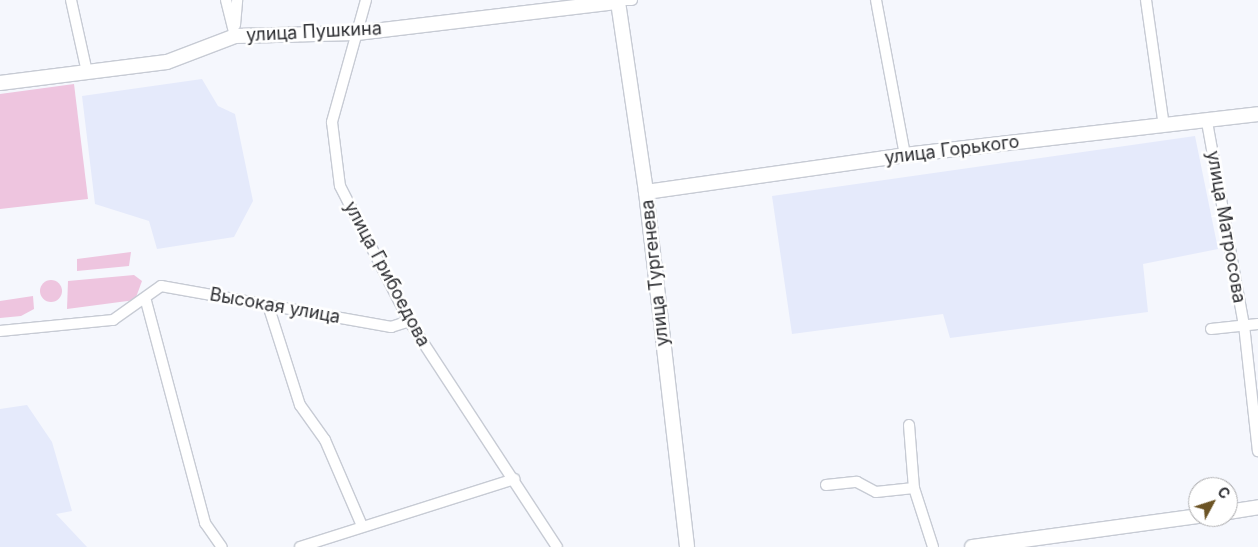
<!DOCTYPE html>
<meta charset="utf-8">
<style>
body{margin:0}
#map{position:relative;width:1258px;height:547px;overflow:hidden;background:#f5f7fd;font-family:Inter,sans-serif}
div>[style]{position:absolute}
.built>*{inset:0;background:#e5eafb}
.green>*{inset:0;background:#eec5df}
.round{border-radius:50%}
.roads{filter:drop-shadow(1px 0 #c7cbd4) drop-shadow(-1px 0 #c7cbd4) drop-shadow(0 1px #c7cbd4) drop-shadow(0 -1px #c7cbd4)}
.street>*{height:10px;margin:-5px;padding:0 5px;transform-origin:5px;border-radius:5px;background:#fff}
.secondary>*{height:14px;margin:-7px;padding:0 7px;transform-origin:7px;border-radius:7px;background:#fff}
span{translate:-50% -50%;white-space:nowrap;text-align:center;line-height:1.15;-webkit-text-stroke:5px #fff;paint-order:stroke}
.street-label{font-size:18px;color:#2d2e32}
.north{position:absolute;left:1188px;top:477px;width:50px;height:50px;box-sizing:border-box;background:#fff;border:1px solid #ababad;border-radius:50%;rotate:50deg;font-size:14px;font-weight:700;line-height:20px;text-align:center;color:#2d2e32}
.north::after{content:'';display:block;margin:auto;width:18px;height:22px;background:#6c5425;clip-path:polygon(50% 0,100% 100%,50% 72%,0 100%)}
</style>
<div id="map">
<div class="built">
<div style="clip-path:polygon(202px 79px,218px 106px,235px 114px,253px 201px,234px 237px,157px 249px,149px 221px,95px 204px,82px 96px)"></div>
<div style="clip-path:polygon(1195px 136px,1218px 249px,1143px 264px,1148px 312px,950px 338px,943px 314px,792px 334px,772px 196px)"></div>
<div style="clip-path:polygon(27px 405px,52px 442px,72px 511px,56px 514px,87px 547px,0 547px,0 409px)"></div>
</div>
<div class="green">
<div style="clip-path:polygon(74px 84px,88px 199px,0 209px,0 94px)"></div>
<div style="clip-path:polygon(131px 252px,129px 266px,77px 271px,77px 259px)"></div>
<div style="clip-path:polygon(134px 275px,142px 281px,135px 300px,67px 309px,68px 281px)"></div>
<div class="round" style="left:40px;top:280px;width:22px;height:22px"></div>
<div style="clip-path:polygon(33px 296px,34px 309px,21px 316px,0 318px,0 301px)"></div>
</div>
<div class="roads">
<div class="street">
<div style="left:71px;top:0;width:74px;rotate:77.5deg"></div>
<div style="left:226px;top:0;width:37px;rotate:76deg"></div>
<div style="left:366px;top:0;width:127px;rotate:105.6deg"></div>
<div style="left:332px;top:122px;width:64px;rotate:82.9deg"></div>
<div style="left:340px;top:186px;width:152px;rotate:62.9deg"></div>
<div style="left:409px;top:321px;width:270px;rotate:56.8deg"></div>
<div style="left:618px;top:0;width:14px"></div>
<div style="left:876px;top:0;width:158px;rotate:79.4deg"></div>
<div style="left:1146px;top:0;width:127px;rotate:81.9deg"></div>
<div style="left:235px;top:25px;width:25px;rotate:-85deg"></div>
<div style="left:1207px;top:122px;width:206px;rotate:79.7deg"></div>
<div style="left:1244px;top:325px;width:127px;rotate:83.7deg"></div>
<div style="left:146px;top:301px;width:230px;rotate:75.1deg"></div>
<div style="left:205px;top:523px;width:29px;rotate:55deg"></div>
<div style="left:268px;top:305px;width:105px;rotate:72.3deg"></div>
<div style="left:300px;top:405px;width:43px;rotate:54.5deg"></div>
<div style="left:325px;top:440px;width:94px;rotate:66.7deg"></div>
<div style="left:1211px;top:329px;width:47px;rotate:-6.1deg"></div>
<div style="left:0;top:331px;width:114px;rotate:-5.6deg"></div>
<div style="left:113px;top:320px;width:59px;rotate:-35.3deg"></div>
<div style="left:161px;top:286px;width:234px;rotate:10.1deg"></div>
<div style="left:391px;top:327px;width:19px;rotate:-18deg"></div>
<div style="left:909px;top:425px;width:63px;rotate:85.5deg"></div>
<div style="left:826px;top:485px;width:31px;rotate:-6deg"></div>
<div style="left:857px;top:482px;width:21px;rotate:28deg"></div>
<div style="left:876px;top:492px;width:38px;rotate:-6deg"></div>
<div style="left:914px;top:488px;width:62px;rotate:72.1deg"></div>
<div style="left:300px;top:547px;width:225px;rotate:-17.6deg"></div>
</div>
<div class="secondary">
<div style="left:0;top:83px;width:168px;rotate:-7.2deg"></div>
<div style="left:167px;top:62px;width:73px;rotate:-20.9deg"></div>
<div style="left:235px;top:36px;width:122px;rotate:-1.4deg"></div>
<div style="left:357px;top:33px;width:263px;rotate:-6.8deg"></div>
<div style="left:618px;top:2px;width:192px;rotate:81.6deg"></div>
<div style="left:646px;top:192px;width:357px;rotate:83.4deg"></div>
<div style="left:646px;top:192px;width:262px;rotate:-8.1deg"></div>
<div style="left:905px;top:155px;width:355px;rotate:-6.6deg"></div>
<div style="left:1228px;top:512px;width:30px;rotate:-9deg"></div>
<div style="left:972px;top:547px;width:228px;rotate:-7.8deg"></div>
</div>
</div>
<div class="street-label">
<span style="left:314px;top:32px;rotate:-3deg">улица Пушкина</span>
<span style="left:952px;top:150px;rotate:-7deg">улица Горького</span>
<span style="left:1226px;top:227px;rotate:80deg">улица Матросова</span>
<span style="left:655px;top:273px;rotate:-96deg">улица Тургенева</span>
<span style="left:387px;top:274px;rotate:62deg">улица Грибоедова</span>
<span style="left:275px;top:306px;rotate:10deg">Высокая улица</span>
</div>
<div class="north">С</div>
</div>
